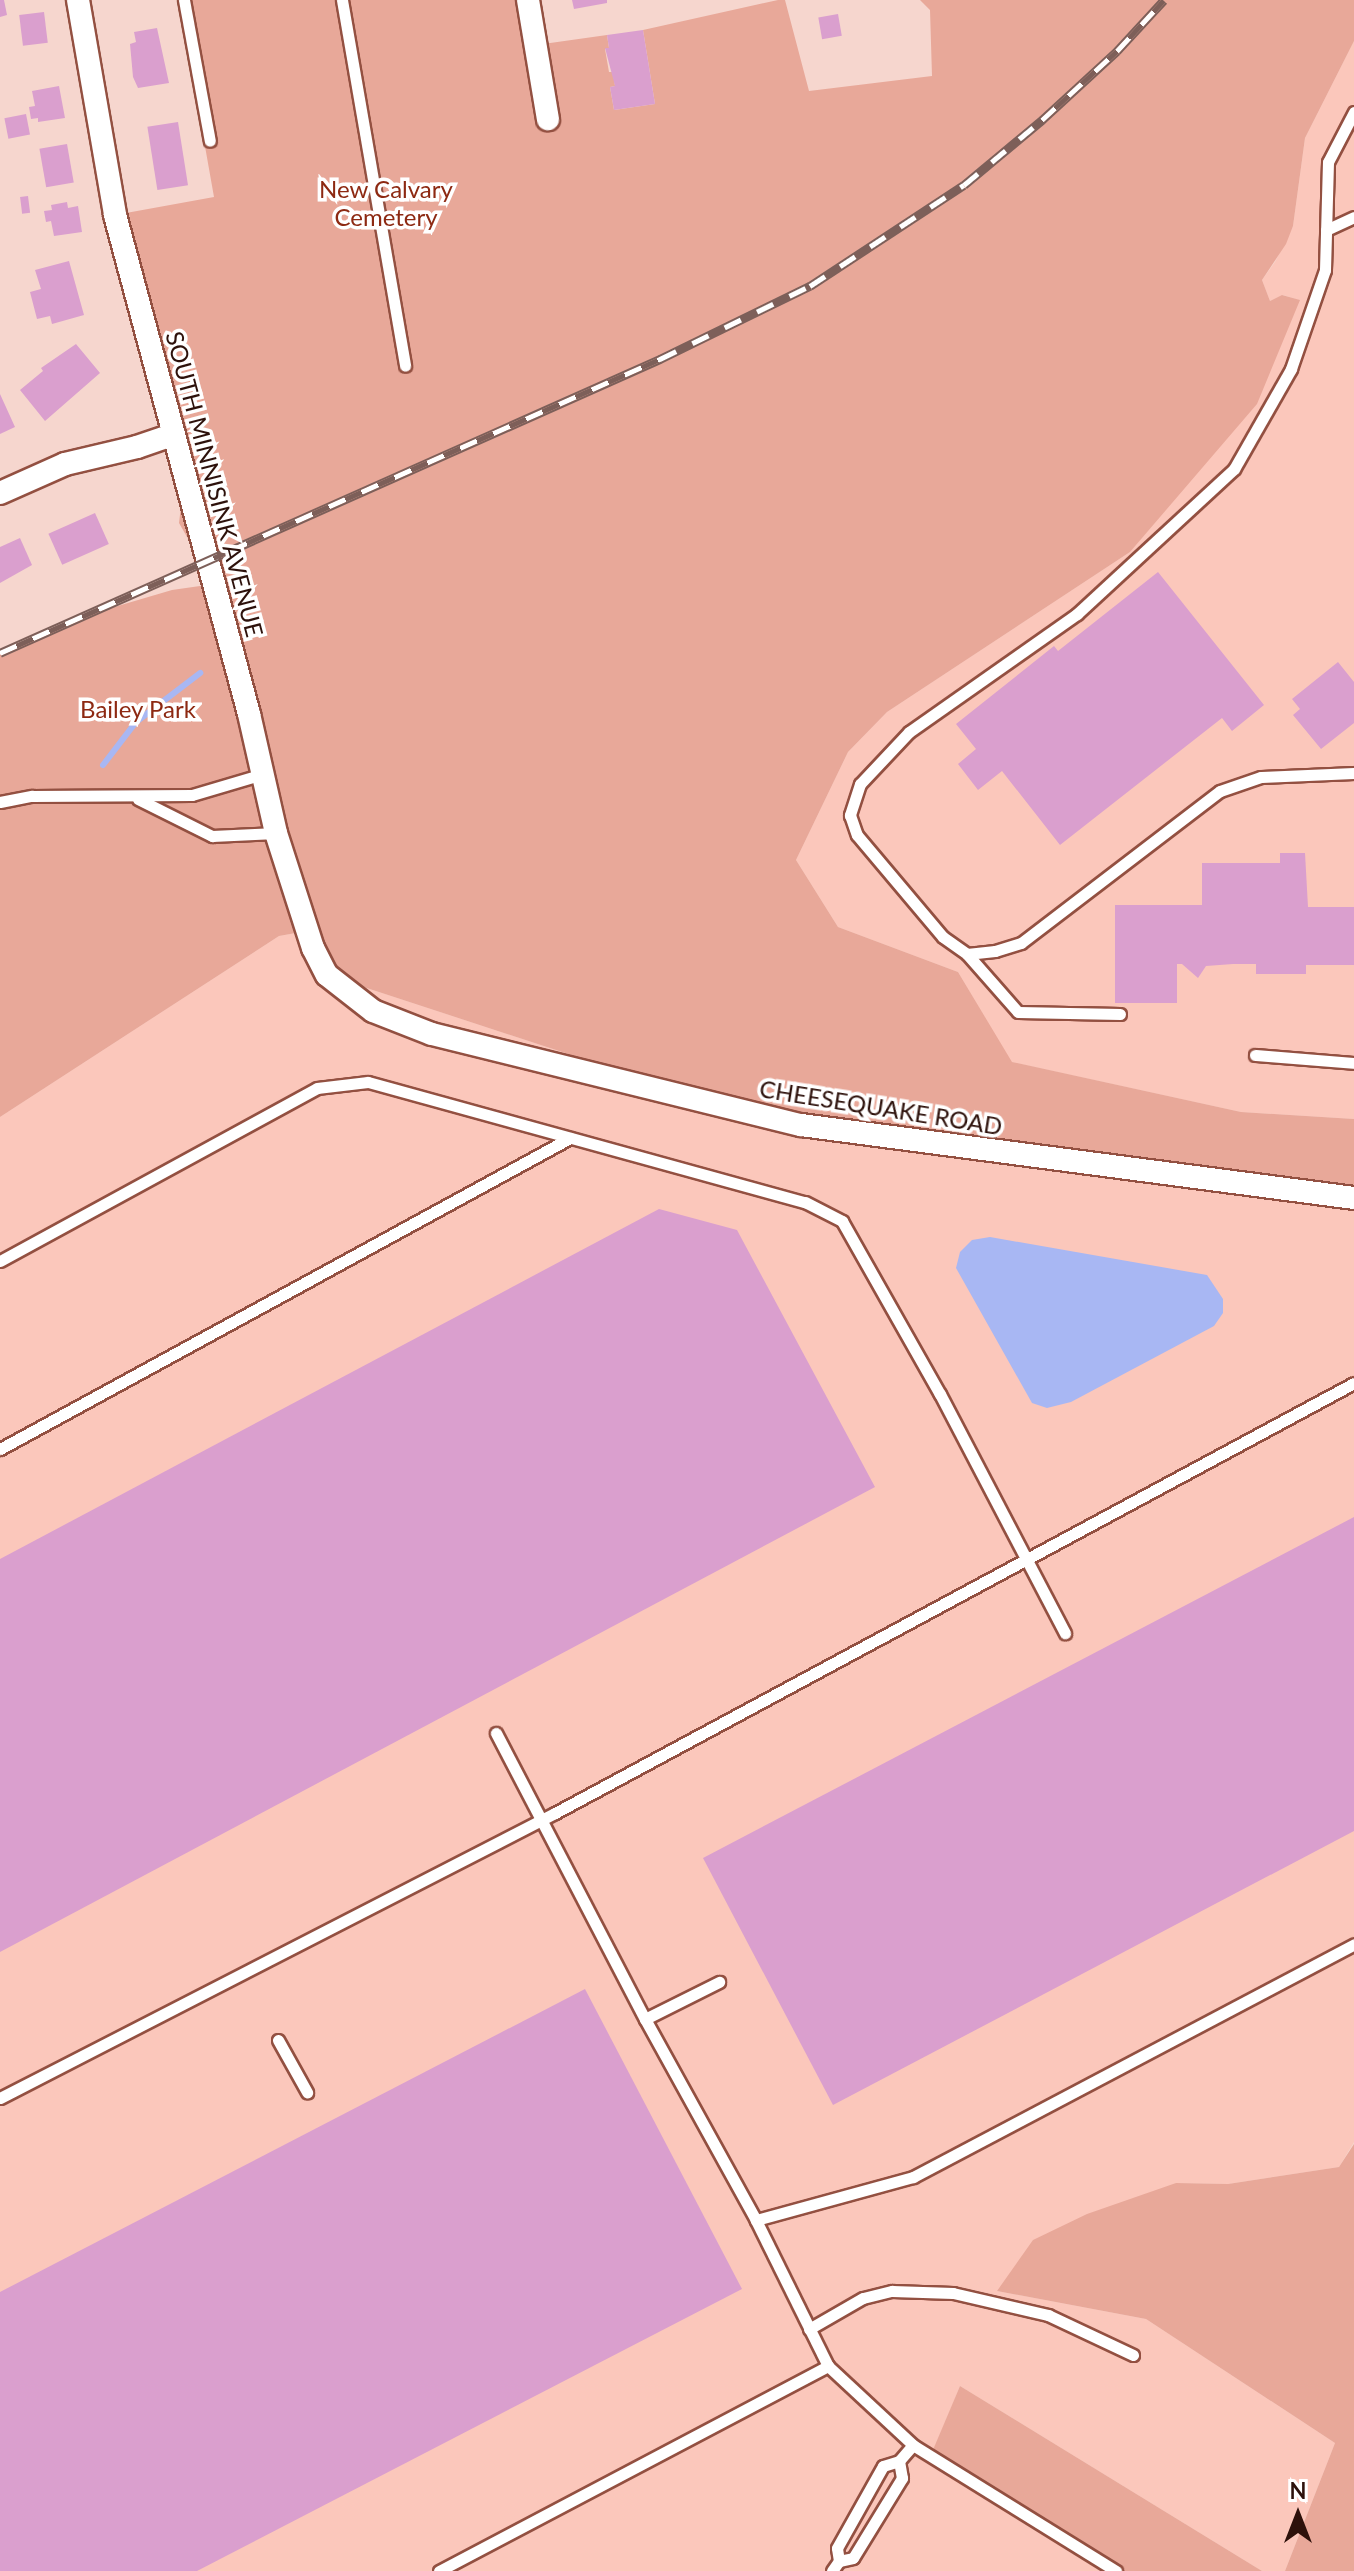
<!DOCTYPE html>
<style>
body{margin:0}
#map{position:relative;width:1354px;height:2571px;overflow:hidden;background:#f6d6ce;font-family:Lato,sans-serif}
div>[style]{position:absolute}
.built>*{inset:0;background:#fbc7bb}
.green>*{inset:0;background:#e8a899}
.water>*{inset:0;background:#a8b7f3}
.stream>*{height:6px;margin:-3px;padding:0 3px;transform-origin:3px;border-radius:3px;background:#a8b7f3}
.building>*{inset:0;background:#da9fce;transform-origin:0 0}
.roads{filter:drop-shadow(2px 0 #935041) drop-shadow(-2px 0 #935041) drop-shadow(0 2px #935041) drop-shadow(0 -2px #935041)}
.lane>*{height:11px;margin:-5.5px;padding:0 5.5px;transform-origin:5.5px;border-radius:5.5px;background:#fff}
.street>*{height:22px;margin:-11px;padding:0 11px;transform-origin:11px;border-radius:11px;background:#fff}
.rail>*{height:9px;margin-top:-4.5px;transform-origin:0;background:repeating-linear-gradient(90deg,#fff 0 18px,#7d5f59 0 36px);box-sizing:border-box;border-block:2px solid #7d5f59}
span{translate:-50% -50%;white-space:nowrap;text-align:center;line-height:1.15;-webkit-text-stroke:7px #fff;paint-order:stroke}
.park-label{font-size:24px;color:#8d2912}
.street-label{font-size:24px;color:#2d110b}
.north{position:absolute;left:1258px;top:2475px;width:80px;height:80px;-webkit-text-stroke:6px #fff;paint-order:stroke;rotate:0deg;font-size:22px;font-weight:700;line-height:32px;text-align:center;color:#2d110b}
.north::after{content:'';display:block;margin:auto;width:28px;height:36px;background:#2d110b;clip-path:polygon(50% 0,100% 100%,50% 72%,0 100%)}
</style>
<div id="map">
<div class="built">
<div style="clip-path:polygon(1354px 41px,1354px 1119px,1241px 1112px,1011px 1062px,958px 972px,838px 927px,796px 860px,848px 752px,887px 712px,1130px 552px,1299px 300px,1283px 295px,1270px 301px,1262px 280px,1275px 262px,1293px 226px,1305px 138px)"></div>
<div style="clip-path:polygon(307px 931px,327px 975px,611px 1068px,1354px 1198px,1354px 2142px,1339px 2167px,1228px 2184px,1176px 2183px,997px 2291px,1146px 2319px,1335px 2443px,1285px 2571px,1262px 2571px,960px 2386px,931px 2457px,1116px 2571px,0 2571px,0 1117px,279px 936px)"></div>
</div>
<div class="green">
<div style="clip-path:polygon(179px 0,528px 0,536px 45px,607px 35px,609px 48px,605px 49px,609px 72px,613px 72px,615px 86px,610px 87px,614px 110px,655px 104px,643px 30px,778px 0,785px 0,809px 91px,932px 76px,930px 10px,920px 0,1354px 0,1354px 41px,1305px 138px,1293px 226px,1286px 244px,1262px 280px,1270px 301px,1282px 295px,1300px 300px,1257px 404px,1130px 552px,887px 712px,848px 752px,796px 860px,838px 927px,958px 972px,1012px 1062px,1241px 1112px,1354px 1119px,1354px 1198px,778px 1113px,611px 1068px,327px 975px,307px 931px,279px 936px,0 1117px,0 653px,77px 618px,172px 590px,214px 584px,179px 523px,185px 473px,115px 215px,214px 197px)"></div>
<div style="clip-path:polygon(1354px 2144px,1354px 2571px,1285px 2571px,1335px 2443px,1146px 2319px,997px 2291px,1033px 2240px,1087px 2214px,1176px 2183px,1228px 2184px,1339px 2167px)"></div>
<div style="clip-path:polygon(960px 2386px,1262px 2571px,1116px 2571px,930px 2457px)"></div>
</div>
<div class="water">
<div style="clip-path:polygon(990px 1237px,1207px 1275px,1223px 1299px,1223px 1313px,1214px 1326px,1071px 1402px,1047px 1408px,1032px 1403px,956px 1268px,960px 1252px,972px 1240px)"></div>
</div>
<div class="stream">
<div style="left:103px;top:765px;width:54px;rotate:-52.5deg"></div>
<div style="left:136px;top:722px;width:81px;rotate:-37.4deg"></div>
</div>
<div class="building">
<div style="clip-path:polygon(0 0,4px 0,7px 15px,0 17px)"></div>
<div style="clip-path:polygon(572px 0,607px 0,607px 3px,574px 9px)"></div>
<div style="left:44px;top:12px;width:31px;height:25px;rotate:83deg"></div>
<div style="left:838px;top:14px;width:22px;height:20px;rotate:80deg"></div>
<div style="clip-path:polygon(157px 28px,169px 83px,138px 88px,133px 77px,130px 44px,136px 42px,134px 32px)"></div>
<div style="clip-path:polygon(643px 30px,655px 104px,614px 110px,610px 87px,615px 86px,605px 48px,609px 48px,607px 35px)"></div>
<div style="clip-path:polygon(59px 86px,65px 118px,38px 122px,38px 118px,31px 119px,29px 107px,35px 106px,32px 91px)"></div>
<div style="left:26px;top:114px;width:21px;height:22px;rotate:79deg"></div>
<div style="left:178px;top:122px;width:64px;height:31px;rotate:81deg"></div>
<div style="left:67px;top:144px;width:39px;height:28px;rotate:80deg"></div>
<div style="left:28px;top:196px;width:17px;height:8px;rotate:83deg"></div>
<div style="clip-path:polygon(67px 202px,68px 208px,78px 206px,82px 232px,54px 236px,51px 221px,46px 222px,44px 211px,52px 210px,51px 205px)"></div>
<div style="clip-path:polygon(69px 261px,84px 315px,52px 324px,50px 316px,37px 319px,30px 292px,41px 289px,35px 270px)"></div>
<div style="clip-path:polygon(76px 344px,100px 373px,45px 421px,20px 390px,43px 371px,41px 368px)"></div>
<div style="clip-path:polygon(0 394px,15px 427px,0 434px)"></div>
<div style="left:95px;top:513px;width:34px;height:51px;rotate:66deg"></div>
<div style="clip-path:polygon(20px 538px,32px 565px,0 583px,0 547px)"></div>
<div style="clip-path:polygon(1158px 572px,1264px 705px,1232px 731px,1222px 718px,1060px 845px,1002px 771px,978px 790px,958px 764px,976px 749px,956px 724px,1054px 646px,1058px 651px)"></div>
<div style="clip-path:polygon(1338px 662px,1354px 682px,1354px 723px,1321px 749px,1293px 715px,1300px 709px,1292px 699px)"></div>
<div style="clip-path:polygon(1280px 853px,1305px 853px,1308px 907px,1354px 907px,1354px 965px,1306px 965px,1306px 974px,1256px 974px,1256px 964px,1233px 964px,1206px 966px,1198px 978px,1182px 964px,1177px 964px,1177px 1003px,1115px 1003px,1115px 905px,1202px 905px,1202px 863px,1280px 863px)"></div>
<div style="clip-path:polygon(659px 1209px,737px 1230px,875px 1487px,0 1952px,0 1559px)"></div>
<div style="clip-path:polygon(1354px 1517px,1354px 1831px,833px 2105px,703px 1858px)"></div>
<div style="clip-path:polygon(585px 1989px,742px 2289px,197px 2571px,0 2571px,0 2292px)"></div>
</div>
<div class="roads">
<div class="lane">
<div style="left:184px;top:0;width:143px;rotate:79.6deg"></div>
<div style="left:342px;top:0;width:371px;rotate:80.2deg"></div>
<div style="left:1354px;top:112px;width:56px;rotate:117.5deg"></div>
<div style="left:1328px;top:162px;width:108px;rotate:91.6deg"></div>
<div style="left:1325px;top:270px;width:105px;rotate:109deg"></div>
<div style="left:1291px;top:369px;width:115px;rotate:119.7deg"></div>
<div style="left:1234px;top:469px;width:214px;rotate:137.3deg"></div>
<div style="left:1077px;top:614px;width:205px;rotate:144.9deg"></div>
<div style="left:909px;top:732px;width:71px;rotate:133.3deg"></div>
<div style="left:860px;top:784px;width:33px;rotate:108deg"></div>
<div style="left:850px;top:815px;width:21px;rotate:71deg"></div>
<div style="left:857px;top:835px;width:133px;rotate:49.9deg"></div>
<div style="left:943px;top:937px;width:29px;rotate:35deg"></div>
<div style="left:967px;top:954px;width:28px;rotate:-6deg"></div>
<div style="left:995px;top:951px;width:27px;rotate:-17deg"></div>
<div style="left:1021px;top:943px;width:250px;rotate:-37.4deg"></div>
<div style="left:1220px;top:791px;width:43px;rotate:-18.9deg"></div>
<div style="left:1261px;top:777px;width:93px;rotate:-2.5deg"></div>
<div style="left:1326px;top:230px;width:31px;rotate:-25deg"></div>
<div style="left:138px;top:799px;width:83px;rotate:26.6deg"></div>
<div style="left:212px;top:836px;width:64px;rotate:-2.7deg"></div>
<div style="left:0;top:802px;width:33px;rotate:-11deg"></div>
<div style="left:32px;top:796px;width:160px;rotate:-0.4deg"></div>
<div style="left:192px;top:795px;width:74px;rotate:-16.5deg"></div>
<div style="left:967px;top:954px;width:77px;rotate:48.7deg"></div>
<div style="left:1018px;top:1012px;width:102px;rotate:1.1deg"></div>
<div style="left:1255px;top:1055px;width:99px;rotate:4.6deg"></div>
<div style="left:0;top:1261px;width:361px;rotate:-28.6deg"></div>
<div style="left:317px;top:1088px;width:51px;rotate:-6.7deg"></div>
<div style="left:368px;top:1082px;width:453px;rotate:15.4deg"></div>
<div style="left:805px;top:1202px;width:42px;rotate:27.2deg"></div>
<div style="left:842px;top:1221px;width:199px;rotate:60.5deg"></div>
<div style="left:940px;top:1394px;width:270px;rotate:62.4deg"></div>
<div style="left:0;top:1449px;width:649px;rotate:-28.62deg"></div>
<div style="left:496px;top:1733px;width:322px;rotate:62.5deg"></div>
<div style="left:645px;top:2019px;width:230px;rotate:61.1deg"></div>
<div style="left:645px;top:2019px;width:83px;rotate:-26.6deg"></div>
<div style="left:278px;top:2040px;width:60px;rotate:60.9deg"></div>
<div style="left:0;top:2098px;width:624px;rotate:-27.18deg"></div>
<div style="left:555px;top:1813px;width:907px;rotate:-28.29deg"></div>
<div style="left:809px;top:2329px;width:62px;rotate:-29.9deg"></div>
<div style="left:863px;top:2298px;width:30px;rotate:-14deg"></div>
<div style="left:892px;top:2291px;width:61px;rotate:1.9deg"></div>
<div style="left:953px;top:2293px;width:98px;rotate:13deg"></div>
<div style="left:1048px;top:2315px;width:94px;rotate:25.2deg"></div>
<div style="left:839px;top:2561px;width:13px;rotate:-99deg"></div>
<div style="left:837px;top:2548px;width:94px;rotate:-60.7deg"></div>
<div style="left:883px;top:2466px;width:17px;rotate:-17deg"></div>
<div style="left:899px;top:2461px;width:21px;rotate:-49deg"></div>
<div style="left:439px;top:2571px;width:440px;rotate:-27.8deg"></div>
<div style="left:832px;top:2571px;width:12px;rotate:-55deg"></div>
<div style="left:839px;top:2561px;width:14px;rotate:-12deg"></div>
<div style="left:853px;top:2558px;width:94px;rotate:-58.5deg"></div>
<div style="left:902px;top:2478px;width:17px;rotate:-100deg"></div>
<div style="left:1116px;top:2571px;width:239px;rotate:-148.2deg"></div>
<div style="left:913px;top:2445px;width:116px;rotate:-137.1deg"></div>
<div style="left:828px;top:2366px;width:163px;rotate:-116.3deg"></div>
<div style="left:756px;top:2220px;width:163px;rotate:-15.3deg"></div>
<div style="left:913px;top:2177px;width:499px;rotate:-27.8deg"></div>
</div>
<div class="street">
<div style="left:78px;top:0;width:218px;rotate:80.2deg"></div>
<div style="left:115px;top:215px;width:517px;rotate:74.97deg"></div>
<div style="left:249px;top:714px;width:122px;rotate:77.2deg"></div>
<div style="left:276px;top:833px;width:121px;rotate:72.2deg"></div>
<div style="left:313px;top:948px;width:30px;rotate:63deg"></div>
<div style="left:327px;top:975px;width:58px;rotate:38deg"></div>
<div style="left:373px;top:1011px;width:63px;rotate:21.3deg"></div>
<div style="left:432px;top:1034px;width:380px;rotate:13.9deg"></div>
<div style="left:801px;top:1125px;width:558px;rotate:7.52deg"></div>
<div style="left:528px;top:0;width:121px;rotate:80.5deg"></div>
<div style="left:0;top:493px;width:71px;rotate:-24deg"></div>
<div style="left:65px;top:464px;width:74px;rotate:-13.3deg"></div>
<div style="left:137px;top:447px;width:39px;rotate:-19deg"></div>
</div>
</div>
<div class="rail">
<div style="left:0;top:653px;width:723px;rotate:-24.01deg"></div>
<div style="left:660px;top:359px;width:167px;rotate:-26deg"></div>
<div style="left:810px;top:286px;width:184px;rotate:-33.3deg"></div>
<div style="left:964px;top:185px;width:102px;rotate:-39.8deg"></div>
<div style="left:1042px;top:120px;width:102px;rotate:-42.6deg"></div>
<div style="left:1117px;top:51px;width:69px;rotate:-47.3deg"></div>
</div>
<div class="park-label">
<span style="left:386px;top:203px">New Calvary<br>Cemetery</span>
<span style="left:138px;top:709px">Bailey Park</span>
</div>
<div class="street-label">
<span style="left:215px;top:484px;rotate:75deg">SOUTH MINNISINK AVENUE</span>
<span style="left:881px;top:1107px;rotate:9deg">CHEESEQUAKE ROAD</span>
</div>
<div class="north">N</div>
</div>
